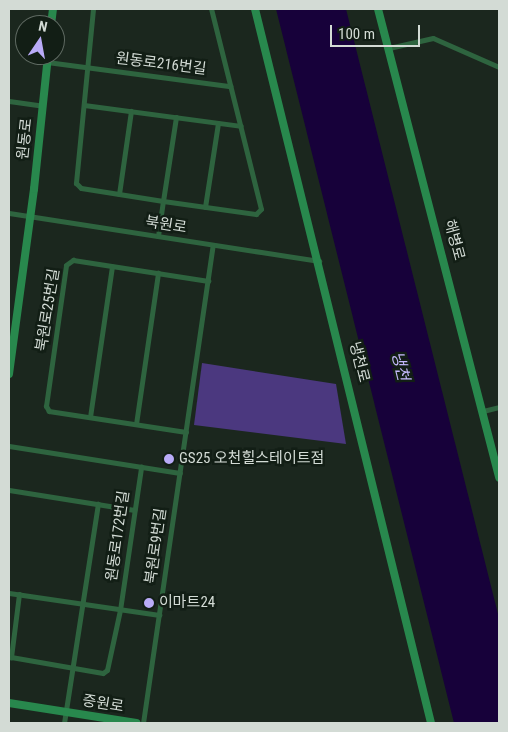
<!DOCTYPE html>
<meta charset="utf-8">
<style>
body{margin:0}
#map{position:relative;width:508px;height:732px;overflow:hidden;background:#1b271e;font-family:"Roboto Condensed","Noto Sans KR",sans-serif}
div>[style]{position:absolute}
.green>*{inset:0;background:#4b387f}
.water>*{inset:0;background:#17013a}
.street>*{height:5px;margin:-2.5px;padding:0 2.5px;transform-origin:2.5px;border-radius:2.5px;background:#2e643f}
.secondary>*{height:8px;margin:-4px;padding:0 4px;transform-origin:4px;border-radius:4px;background:#28884d}
.dots>*{width:14px;height:14px;translate:-50% -50%;box-sizing:border-box;border:2px solid #121e15;border-radius:50%}
span{translate:-50% -50%;white-space:nowrap;text-align:center;line-height:1.15;-webkit-text-stroke:5px #121e15;paint-order:stroke}
.street-label{font-size:15px;color:#d3dbd5}
.poi-label{font-size:15px;color:#d3dbd5}
.left{translate:0 -50%;text-align:left}
.water-label{font-size:16px;color:#c5b9fc;font-style:italic}
.frame{position:absolute;inset:0;border:10px solid #d3dbd5;pointer-events:none}
.north{position:absolute;left:15px;top:15px;width:50px;height:50px;box-sizing:border-box;background:#121e15;border:1px solid #5f6a62;border-radius:50%;rotate:12deg;font-size:14px;font-weight:700;line-height:20px;text-align:center;color:#d3dbd5}
.north::after{content:'';display:block;margin:auto;width:18px;height:22px;background:#b9abf7;clip-path:polygon(50% 0,100% 100%,50% 72%,0 100%)}
.scale{position:absolute;left:330px;top:25px;width:90px;height:22px;box-sizing:border-box;border:2px solid #d3dbd5;border-top:0;padding-left:6px;font-size:15px;line-height:18px;white-space:nowrap;color:#d3dbd5;-webkit-text-stroke:4px #121e15;paint-order:stroke}
</style>
<div id="map">
<div class="green">
<div style="clip-path:polygon(202px 363px,336px 384px,346px 444px,194px 425px)"></div>
</div>
<div class="water">
<div style="clip-path:polygon(276px 9px,346px 9px,499px 618px,499px 723px,454px 723px)"></div>
</div>
<div class="street">
<div style="left:93px;top:9px;width:175px;rotate:95.6deg"></div>
<div style="left:76px;top:183px;width:7px;rotate:45deg"></div>
<div style="left:81px;top:188px;width:83px;rotate:9deg"></div>
<div style="left:163px;top:201px;width:85px;rotate:-81.2deg"></div>
<div style="left:389px;top:48px;width:45px;rotate:-12.8deg"></div>
<div style="left:433px;top:38px;width:72px;rotate:23.7deg"></div>
<div style="left:47px;top:62px;width:185px;rotate:7.5deg"></div>
<div style="left:9px;top:101px;width:34px;rotate:8deg"></div>
<div style="left:84px;top:105px;width:158px;rotate:7.6deg"></div>
<div style="left:119px;top:194px;width:84px;rotate:-81.8deg"></div>
<div style="left:205px;top:207px;width:85px;rotate:-81.2deg"></div>
<div style="left:9px;top:213px;width:314px;rotate:8.8deg"></div>
<div style="left:158px;top:236px;width:35px;rotate:-82deg"></div>
<div style="left:163px;top:201px;width:94px;rotate:8deg"></div>
<div style="left:256px;top:214px;width:7px;rotate:-45deg"></div>
<div style="left:261px;top:209px;width:206px;rotate:-104deg"></div>
<div style="left:483px;top:411px;width:16px;rotate:-14deg"></div>
<div style="left:90px;top:417px;width:152px;rotate:-81.7deg"></div>
<div style="left:136px;top:424px;width:153px;rotate:-81.7deg"></div>
<div style="left:186px;top:432px;width:139px;rotate:-171.3deg"></div>
<div style="left:49px;top:411px;width:6px;rotate:-121deg"></div>
<div style="left:46px;top:406px;width:142px;rotate:-81.9deg"></div>
<div style="left:66px;top:265px;width:9px;rotate:-36deg"></div>
<div style="left:73px;top:260px;width:137px;rotate:8.8deg"></div>
<div style="left:9px;top:446px;width:173px;rotate:9deg"></div>
<div style="left:9px;top:490px;width:127px;rotate:9.1deg"></div>
<div style="left:9px;top:593px;width:152px;rotate:8.3deg"></div>
<div style="left:19px;top:594px;width:64px;rotate:97.2deg"></div>
<div style="left:11px;top:657px;width:93px;rotate:9.9deg"></div>
<div style="left:103px;top:673px;width:5px;rotate:-37deg"></div>
<div style="left:107px;top:670px;width:61px;rotate:-77.8deg"></div>
<div style="left:120px;top:610px;width:145px;rotate:-81.6deg"></div>
<div style="left:64px;top:723px;width:222px;rotate:-81.2deg"></div>
<div style="left:143px;top:723px;width:483px;rotate:-81.7deg"></div>
</div>
<div class="secondary">
<div style="left:255px;top:9px;width:735px;rotate:76.15deg"></div>
<div style="left:378px;top:9px;width:484px;rotate:75.5deg"></div>
<div style="left:51px;top:25px;width:16px;rotate:-83deg"></div>
<div style="left:9px;top:374px;width:187px;rotate:-82.3deg"></div>
<div style="left:34px;top:189px;width:135px;rotate:-84deg"></div>
<div style="left:9px;top:703px;width:129px;rotate:8.9deg"></div>
</div>
<div class="dots">
<div style="left:169px;top:459px;background:#b9abf7"></div>
<div style="left:149px;top:603px;background:#b9abf7"></div>
</div>
<div class="street-label">
<span style="left:161px;top:64px;rotate:7deg">원동로216번길</span>
<span style="left:25px;top:139px;rotate:-84deg">원동로</span>
<span style="left:166px;top:225px;rotate:9deg">북원로</span>
<span style="left:454px;top:240px;rotate:75deg">해병로</span>
<span style="left:48px;top:310px;rotate:-81deg">북원로25번길</span>
<span style="left:359px;top:362px;rotate:76deg">냉천로</span>
<span style="left:118px;top:536px;rotate:-82deg">원동로172번길</span>
<span style="left:156px;top:546px;rotate:-82deg">북원로9번길</span>
<span style="left:103px;top:704px;rotate:9deg">중원로</span>
</div>
<div class="poi-label">
<span class="left" style="left:179px;top:459px">GS25 오천힐스테이트점</span>
<span class="left" style="left:159px;top:603px">이마트24</span>
</div>
<div class="water-label">
<span style="left:400px;top:366px;rotate:76deg">냉천</span>
</div>
<div class="frame"></div>
<div class="north">N</div>
<div class="scale">100 m</div>
</div>
